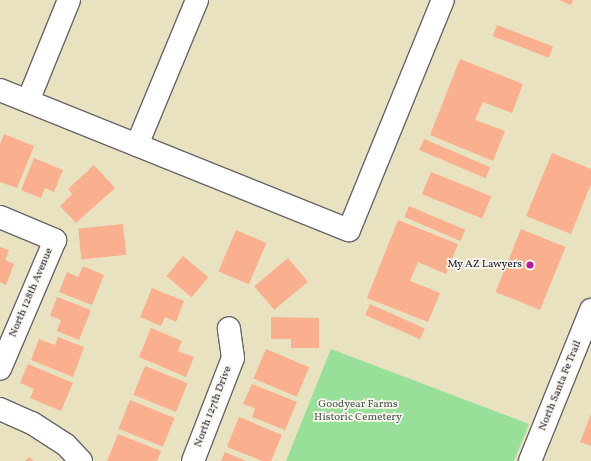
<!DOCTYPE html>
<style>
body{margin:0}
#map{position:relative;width:591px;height:461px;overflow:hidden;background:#e9e2c0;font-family:Vollkorn,serif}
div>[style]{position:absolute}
.green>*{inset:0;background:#98df99}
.building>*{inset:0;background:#faaf8f;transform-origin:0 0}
.roads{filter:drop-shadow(1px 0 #68656a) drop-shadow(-1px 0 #68656a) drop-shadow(0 1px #68656a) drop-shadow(0 -1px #68656a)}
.minor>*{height:22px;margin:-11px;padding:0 11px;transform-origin:11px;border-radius:11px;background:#fff}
.dots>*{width:11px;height:11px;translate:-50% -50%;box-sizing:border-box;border:2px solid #fbf7ec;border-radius:50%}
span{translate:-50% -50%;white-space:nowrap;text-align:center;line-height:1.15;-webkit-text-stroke:3.5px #fbf7ec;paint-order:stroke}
.poi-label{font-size:11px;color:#22223b}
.right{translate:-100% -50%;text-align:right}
.street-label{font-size:11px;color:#22223b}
.park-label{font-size:11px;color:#455b57}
</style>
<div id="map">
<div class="green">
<div style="clip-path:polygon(331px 349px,529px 424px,514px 461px,286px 461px)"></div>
</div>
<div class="building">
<div style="clip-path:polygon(559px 0,573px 0,571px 5px)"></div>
<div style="left:497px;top:25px;width:60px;height:12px;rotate:21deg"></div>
<div style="clip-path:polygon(460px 59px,523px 84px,512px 113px,483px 102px,475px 120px,505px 131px,493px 161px,430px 135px)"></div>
<div style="clip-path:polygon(4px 134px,34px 146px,17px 188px,0 182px,0 144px)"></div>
<div style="left:424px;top:139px;width:72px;height:12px;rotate:23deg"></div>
<div style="clip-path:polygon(552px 153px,591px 169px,591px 184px,571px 234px,526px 216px)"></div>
<div style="clip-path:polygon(34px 158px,63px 170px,54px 192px,45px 188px,41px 198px,21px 190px)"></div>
<div style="clip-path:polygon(94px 165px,115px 188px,76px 223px,60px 206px,72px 194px,68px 189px)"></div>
<div style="left:431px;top:172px;width:65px;height:24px;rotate:22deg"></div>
<div style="left:409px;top:206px;width:61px;height:12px;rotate:23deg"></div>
<div style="clip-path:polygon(398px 220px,458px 244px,446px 274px,418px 262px,410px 281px,440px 293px,428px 322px,367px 298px)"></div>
<div style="left:123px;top:224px;width:31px;height:45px;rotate:84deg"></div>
<div style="left:521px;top:229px;width:48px;height:68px;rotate:22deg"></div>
<div style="left:236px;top:230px;width:33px;height:45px;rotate:23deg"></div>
<div style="clip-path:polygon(0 247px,9px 250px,5px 260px,14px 264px,6px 285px,0 282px)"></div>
<div style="left:183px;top:256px;width:33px;height:26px;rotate:40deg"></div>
<div style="left:288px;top:258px;width:31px;height:44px;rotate:50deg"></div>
<div style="clip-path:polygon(83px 266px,104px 275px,92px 305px,59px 292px,67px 272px,78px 277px)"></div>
<div style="clip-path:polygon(152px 288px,184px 301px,176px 322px,165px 317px,161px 326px,140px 317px)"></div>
<div style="clip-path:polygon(57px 297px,91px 310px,79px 340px,57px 331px,61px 320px,50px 316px)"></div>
<div style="left:370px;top:304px;width:60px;height:12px;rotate:24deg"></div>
<div style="clip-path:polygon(271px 317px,319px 318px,319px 348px,291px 348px,291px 339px,271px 339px)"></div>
<div style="clip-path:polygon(151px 328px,182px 341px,178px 351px,194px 357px,186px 377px,139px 357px)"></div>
<div style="clip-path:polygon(58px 337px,84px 347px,73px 377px,31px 360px,39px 339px,55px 345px)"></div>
<div style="left:266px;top:349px;width:47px;height:32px;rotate:23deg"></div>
<div style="clip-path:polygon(28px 364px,73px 383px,61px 411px,30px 398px,34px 389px,20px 383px)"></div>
<div style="left:145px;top:366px;width:46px;height:31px;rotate:22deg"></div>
<div style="clip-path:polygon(252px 384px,297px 402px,285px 430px,252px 417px,255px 408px,243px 404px)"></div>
<div style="left:130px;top:400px;width:48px;height:31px;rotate:22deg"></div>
<div style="clip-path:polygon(591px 414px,591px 446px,580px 442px)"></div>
<div style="clip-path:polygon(239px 417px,282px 435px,271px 461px,262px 461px,227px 447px)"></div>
<div style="clip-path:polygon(118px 434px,161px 451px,157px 461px,107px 461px)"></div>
<div style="clip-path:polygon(225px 452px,246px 461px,221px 461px)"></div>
<div style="clip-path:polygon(29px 457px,34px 461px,25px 461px)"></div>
</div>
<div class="roads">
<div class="minor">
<div style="left:0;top:90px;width:376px;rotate:21.9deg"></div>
<div style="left:349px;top:230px;width:248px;rotate:-67.8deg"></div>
<div style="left:28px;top:101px;width:109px;rotate:-67.9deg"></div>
<div style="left:137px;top:145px;width:157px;rotate:-67.5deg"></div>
<div style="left:0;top:217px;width:60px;rotate:22.7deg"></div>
<div style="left:55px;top:240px;width:140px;rotate:113.1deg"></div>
<div style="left:0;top:409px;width:35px;rotate:24deg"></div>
<div style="left:32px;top:423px;width:40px;rotate:32.9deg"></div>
<div style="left:66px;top:445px;width:22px;rotate:47deg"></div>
<div style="left:193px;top:461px;width:110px;rotate:-68.8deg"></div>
<div style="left:233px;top:358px;width:30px;rotate:-98deg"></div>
<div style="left:530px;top:461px;width:163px;rotate:-68deg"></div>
</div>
</div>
<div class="dots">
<div style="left:530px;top:265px;background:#b5179e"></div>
</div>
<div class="poi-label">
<span class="right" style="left:522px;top:265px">My AZ Lawyers</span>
</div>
<div class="street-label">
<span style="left:32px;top:293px;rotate:-67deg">North 128th Avenue</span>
<span style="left:561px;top:386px;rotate:-68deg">North Santa Fe Trail</span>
<span style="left:214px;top:407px;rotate:-69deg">North 127th Drive</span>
</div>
<div class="park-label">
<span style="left:358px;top:412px">Goodyear Farms<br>Historic Cemetery</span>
</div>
</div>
